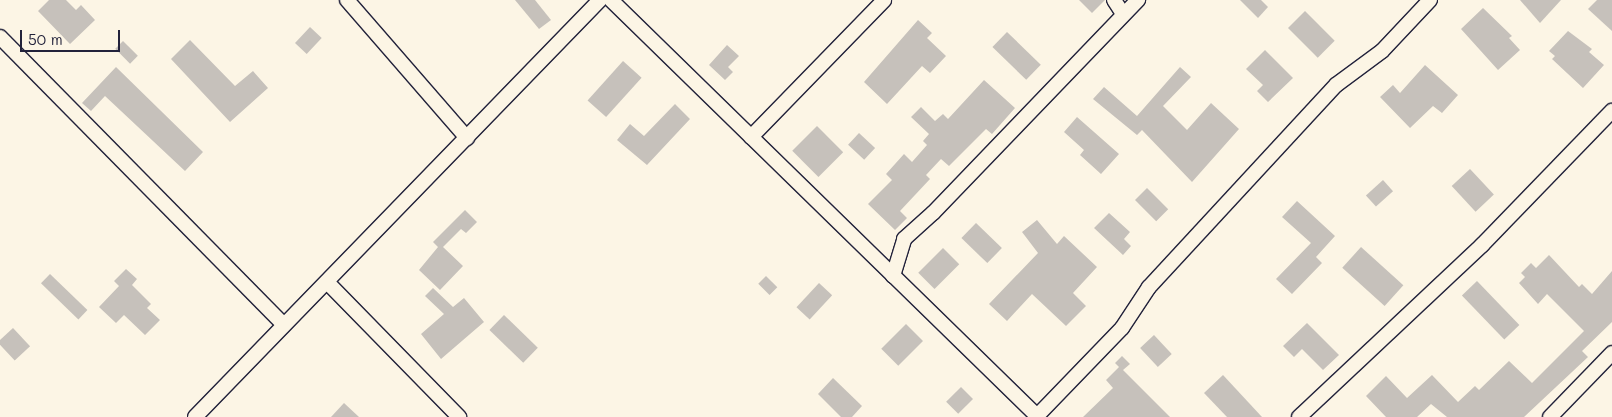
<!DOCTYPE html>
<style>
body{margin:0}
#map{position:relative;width:1612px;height:417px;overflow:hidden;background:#fcf5e5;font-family:Mali,sans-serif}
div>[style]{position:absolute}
.building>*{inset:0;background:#c6c1bb;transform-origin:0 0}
.roads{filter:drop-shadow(1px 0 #22223b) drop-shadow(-1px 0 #22223b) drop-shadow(0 1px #22223b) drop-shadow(0 -1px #22223b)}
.minor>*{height:14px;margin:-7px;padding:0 7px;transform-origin:7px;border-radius:7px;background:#fcf5e5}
span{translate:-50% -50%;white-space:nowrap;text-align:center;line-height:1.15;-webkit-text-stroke:4px #fcf5e5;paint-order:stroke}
.scale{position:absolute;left:20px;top:30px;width:100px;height:22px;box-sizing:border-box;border:2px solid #22223b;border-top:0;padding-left:6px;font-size:15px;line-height:18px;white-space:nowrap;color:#22223b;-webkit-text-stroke:4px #fcf5e5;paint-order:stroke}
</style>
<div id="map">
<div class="building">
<div style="clip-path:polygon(49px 0,66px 0,76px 10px,81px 5px,95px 20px,70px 44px,38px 11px)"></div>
<div style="clip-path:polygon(515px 0,535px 0,551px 20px,539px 29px)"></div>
<div style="clip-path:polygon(1079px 0,1105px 0,1092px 13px)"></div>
<div style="clip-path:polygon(1240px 0,1261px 0,1268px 7px,1258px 18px)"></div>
<div style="clip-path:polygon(1520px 0,1561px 0,1540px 23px)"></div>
<div style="clip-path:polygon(1597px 0,1612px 0,1612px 31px,1588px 9px)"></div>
<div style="clip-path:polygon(1483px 8px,1512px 36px,1509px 38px,1520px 50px,1498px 70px,1461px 29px)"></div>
<div style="left:1305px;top:11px;width:42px;height:24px;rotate:45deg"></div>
<div style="clip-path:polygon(918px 20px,932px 33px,927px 38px,946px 56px,930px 73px,922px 66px,887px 104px,864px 82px)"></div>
<div style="left:310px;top:27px;width:16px;height:22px;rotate:43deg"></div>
<div style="clip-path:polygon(1568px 31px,1592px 49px,1589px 52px,1604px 65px,1583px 88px,1552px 59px,1555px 56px,1549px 51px)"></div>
<div style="left:1007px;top:32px;width:47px;height:21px;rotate:44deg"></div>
<div style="clip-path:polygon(190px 40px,235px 86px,253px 71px,268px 88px,230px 122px,171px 59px)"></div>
<div style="left:123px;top:41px;width:21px;height:11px;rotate:45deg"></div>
<div style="clip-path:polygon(727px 45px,739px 56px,728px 67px,733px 72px,725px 80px,709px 65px)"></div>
<div style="clip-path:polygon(1265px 50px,1293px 78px,1268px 102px,1257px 91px,1263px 85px,1246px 69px)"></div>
<div style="left:623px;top:61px;width:25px;height:53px;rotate:42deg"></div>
<div style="clip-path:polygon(1425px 65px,1458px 95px,1442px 113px,1433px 106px,1410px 128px,1380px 97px,1393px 85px,1400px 93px)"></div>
<div style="clip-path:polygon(116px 67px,203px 152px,185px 171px,105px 96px,91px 111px,82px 103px)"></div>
<div style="clip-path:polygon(1180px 67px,1191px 77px,1163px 106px,1187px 130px,1211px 103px,1239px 129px,1192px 182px,1142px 130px,1137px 135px,1093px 99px,1104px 87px,1137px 116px)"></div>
<div style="clip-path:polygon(984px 80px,1015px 108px,992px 134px,986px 129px,949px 166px,941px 159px,926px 175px,930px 179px,900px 211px,907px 218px,895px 230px,868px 204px,892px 180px,886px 174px,904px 154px,912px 162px,927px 145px,923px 141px,929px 134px,911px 117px,921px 107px,935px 121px,943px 114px,948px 119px)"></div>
<div style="clip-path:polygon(675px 104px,690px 119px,647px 165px,617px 140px,630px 124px,644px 136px)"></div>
<div style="clip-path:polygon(1077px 117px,1119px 154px,1101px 174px,1080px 155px,1084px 150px,1064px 132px)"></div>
<div style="left:817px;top:126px;width:37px;height:35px;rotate:45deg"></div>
<div style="left:859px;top:133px;width:22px;height:16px;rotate:43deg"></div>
<div style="left:1470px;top:169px;width:35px;height:25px;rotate:47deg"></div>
<div style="left:1383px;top:180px;width:15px;height:23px;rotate:48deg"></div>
<div style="left:1147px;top:188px;width:30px;height:17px;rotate:45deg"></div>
<div style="clip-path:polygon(1297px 201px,1335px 236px,1316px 257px,1322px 263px,1292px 294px,1276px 279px,1311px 243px,1282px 217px)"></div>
<div style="clip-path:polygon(465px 210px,477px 222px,466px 233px,461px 229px,443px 247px,463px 266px,440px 290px,419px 270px,438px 247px,433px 242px)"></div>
<div style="clip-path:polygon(1109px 213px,1130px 232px,1124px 239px,1131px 246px,1123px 255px,1094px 228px)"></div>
<div style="clip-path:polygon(1037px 220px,1057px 244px,1064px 236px,1097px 267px,1073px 293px,1086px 306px,1066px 326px,1032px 294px,1007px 321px,989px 304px,1038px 253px,1022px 232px)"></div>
<div style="left:976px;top:223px;width:36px;height:21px;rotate:44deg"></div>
<div style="left:1361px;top:247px;width:57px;height:28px;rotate:42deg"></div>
<div style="left:943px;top:248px;width:23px;height:35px;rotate:45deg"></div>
<div style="clip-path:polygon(1549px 255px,1579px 287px,1582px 284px,1592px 294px,1612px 271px,1612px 322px,1582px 351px,1588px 357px,1524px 417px,1447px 417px,1431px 404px,1417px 417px,1386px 417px,1366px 396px,1386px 376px,1407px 398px,1432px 375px,1458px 402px,1475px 386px,1479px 390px,1509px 361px,1532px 383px,1584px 331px,1547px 294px,1538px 304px,1519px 283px,1525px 277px,1521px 273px,1531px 263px,1536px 268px)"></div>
<div style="clip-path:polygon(126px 269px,137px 279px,132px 285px,151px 304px,147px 308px,160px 320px,145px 335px,124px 315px,116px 323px,99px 307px,119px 286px,114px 281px)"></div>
<div style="left:50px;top:274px;width:52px;height:13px;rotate:44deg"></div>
<div style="left:766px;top:276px;width:16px;height:11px;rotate:45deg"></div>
<div style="left:1477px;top:281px;width:61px;height:21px;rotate:46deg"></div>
<div style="left:819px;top:283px;width:18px;height:33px;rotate:43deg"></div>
<div style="clip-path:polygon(433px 288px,453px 307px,464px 298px,484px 322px,441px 359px,421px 334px,444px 314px,425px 296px)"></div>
<div style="left:504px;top:315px;width:47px;height:21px;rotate:44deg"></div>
<div style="clip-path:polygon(1307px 323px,1339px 355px,1323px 370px,1302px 349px,1294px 357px,1283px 346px)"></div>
<div style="left:906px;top:324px;width:24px;height:35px;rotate:45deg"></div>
<div style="left:13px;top:328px;width:25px;height:21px;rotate:47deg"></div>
<div style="left:1154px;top:335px;width:26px;height:19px;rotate:47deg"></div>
<div style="clip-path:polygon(1122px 356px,1130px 364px,1123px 370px,1170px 417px,1083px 417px,1113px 388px,1106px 380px,1119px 367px,1115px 363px)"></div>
<div style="clip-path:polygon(1223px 375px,1262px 417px,1227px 417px,1204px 393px)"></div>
<div style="clip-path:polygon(833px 378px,862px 406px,852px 417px,841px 417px,818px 394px)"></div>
<div style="left:961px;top:387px;width:17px;height:21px;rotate:45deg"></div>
<div style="clip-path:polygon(344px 403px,359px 417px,331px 417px)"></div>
</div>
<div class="roads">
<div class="minor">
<div style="left:347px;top:0;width:183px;rotate:49deg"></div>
<div style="left:611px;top:0;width:597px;rotate:44.32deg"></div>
<div style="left:1114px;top:0;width:17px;rotate:57deg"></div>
<div style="left:0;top:37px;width:404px;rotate:45.4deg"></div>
<div style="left:751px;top:137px;width:191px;rotate:-45.8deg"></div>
<div style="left:893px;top:276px;width:39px;rotate:-73deg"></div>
<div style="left:904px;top:239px;width:39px;rotate:-42deg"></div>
<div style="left:933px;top:213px;width:296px;rotate:-46.1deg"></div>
<div style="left:327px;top:282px;width:189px;rotate:45.6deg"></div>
<div style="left:1037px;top:416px;width:122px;rotate:-46deg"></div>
<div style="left:1122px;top:328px;width:49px;rotate:-56.6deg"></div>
<div style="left:1149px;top:287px;width:275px;rotate:-47.2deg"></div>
<div style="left:1336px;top:85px;width:57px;rotate:-36.5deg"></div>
<div style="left:1382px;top:51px;width:70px;rotate:-46.7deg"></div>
<div style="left:195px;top:417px;width:581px;rotate:-45.84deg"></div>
<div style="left:1299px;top:417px;width:251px;rotate:-43.2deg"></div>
<div style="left:1482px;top:245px;width:187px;rotate:-45.9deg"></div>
<div style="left:1550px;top:417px;width:89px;rotate:-45.9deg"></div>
</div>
</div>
<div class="scale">50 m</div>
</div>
